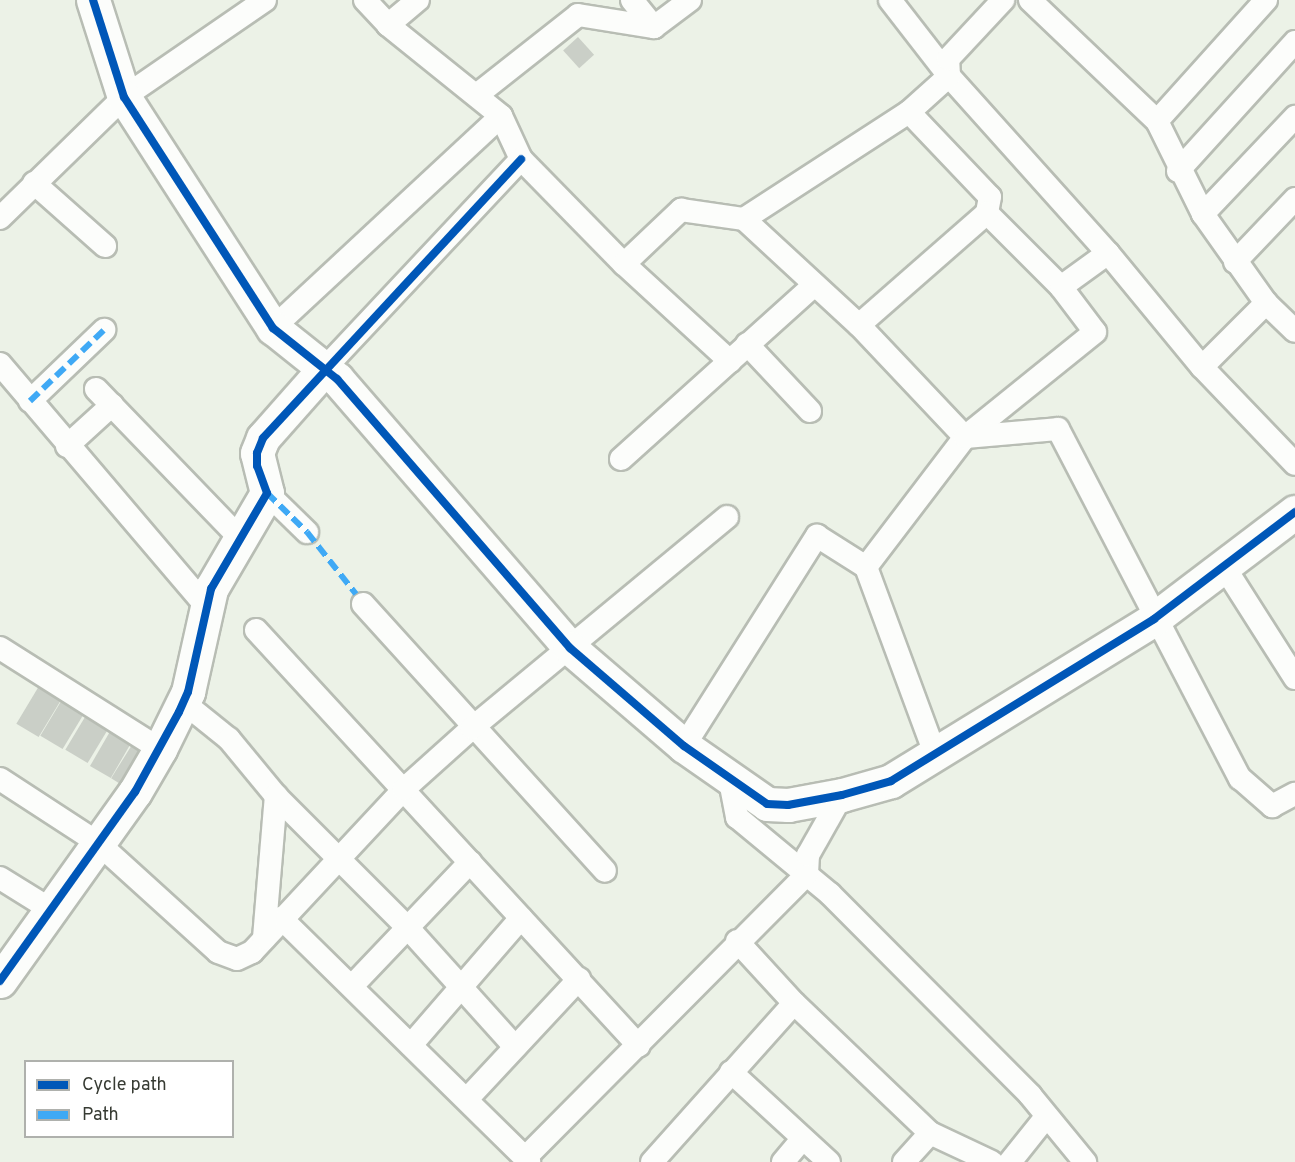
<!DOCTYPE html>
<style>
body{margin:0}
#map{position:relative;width:1295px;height:1162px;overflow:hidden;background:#ecf2e7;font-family:Overpass,sans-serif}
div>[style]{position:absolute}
.building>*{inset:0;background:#cacfc7;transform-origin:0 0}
.roads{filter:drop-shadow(2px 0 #b8bdb4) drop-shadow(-2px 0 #b8bdb4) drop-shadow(0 2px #b8bdb4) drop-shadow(0 -2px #b8bdb4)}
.street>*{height:22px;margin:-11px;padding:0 11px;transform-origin:11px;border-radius:11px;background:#fcfdfb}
.secondary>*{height:33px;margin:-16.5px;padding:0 16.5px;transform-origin:16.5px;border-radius:16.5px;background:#fcfdfb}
.quiet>*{height:6px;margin-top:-3px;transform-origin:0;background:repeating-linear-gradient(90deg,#3fa9f5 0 12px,transparent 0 18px)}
.cycleway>*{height:8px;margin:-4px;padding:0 4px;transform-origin:4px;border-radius:4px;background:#0057b8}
span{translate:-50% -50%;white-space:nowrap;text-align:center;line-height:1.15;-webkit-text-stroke:5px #fff;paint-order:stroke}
.legend{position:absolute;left:24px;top:1060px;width:210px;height:78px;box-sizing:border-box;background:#fff;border:2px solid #afb1ad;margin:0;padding:8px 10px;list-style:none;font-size:18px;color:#373b33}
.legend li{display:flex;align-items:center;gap:12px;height:30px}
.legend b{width:30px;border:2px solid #afb1ad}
</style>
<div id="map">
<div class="building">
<div style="left:578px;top:37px;width:24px;height:20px;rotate:48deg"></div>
<div style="left:39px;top:686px;width:26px;height:44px;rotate:31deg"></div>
<div style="left:63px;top:698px;width:26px;height:44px;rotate:31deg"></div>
<div style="left:88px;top:712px;width:26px;height:44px;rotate:31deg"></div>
<div style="left:112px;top:728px;width:24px;height:44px;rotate:30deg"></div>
<div style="left:135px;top:740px;width:25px;height:45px;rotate:32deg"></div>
</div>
<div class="roads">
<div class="street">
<div style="left:365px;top:0;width:34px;rotate:47deg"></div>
<div style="left:388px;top:25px;width:145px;rotate:38.8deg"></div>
<div style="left:501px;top:116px;width:47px;rotate:65.1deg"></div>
<div style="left:521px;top:159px;width:147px;rotate:45.6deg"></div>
<div style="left:624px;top:264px;width:144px;rotate:42.5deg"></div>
<div style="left:632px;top:0;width:35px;rotate:51deg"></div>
<div style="left:890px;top:0;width:96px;rotate:52.2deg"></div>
<div style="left:949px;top:76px;width:238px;rotate:48.1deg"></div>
<div style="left:1108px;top:253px;width:148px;rotate:50.5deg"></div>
<div style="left:1202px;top:367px;width:134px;rotate:46.2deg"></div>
<div style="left:1030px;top:0;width:175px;rotate:43.6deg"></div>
<div style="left:1157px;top:121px;width:104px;rotate:63.7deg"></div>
<div style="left:1203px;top:214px;width:109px;rotate:54.7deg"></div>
<div style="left:1266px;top:303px;width:40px;rotate:44deg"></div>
<div style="left:388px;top:25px;width:39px;rotate:-40deg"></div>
<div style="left:478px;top:94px;width:127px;rotate:-38.3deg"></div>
<div style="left:578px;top:15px;width:77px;rotate:9deg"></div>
<div style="left:654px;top:27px;width:45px;rotate:-36.9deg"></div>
<div style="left:909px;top:112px;width:117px;rotate:46.4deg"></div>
<div style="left:990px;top:197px;width:16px;rotate:101deg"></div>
<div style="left:987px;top:213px;width:105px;rotate:45deg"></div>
<div style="left:1061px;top:287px;width:56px;rotate:52.9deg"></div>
<div style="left:1095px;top:332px;width:167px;rotate:141.1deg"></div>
<div style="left:965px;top:437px;width:163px;rotate:127.3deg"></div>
<div style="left:866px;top:567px;width:202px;rotate:69.7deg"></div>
<div style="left:1157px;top:121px;width:163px;rotate:-48deg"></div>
<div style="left:1178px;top:171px;width:174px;rotate:-47.8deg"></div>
<div style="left:34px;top:183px;width:95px;rotate:41.6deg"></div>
<div style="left:1203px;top:214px;width:134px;rotate:-46.5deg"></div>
<div style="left:0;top:218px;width:173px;rotate:-44.3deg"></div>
<div style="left:124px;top:97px;width:171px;rotate:-34.5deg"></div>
<div style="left:744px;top:219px;width:156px;rotate:42.7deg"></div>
<div style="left:859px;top:325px;width:154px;rotate:46.6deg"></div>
<div style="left:965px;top:437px;width:93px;rotate:-4.9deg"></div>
<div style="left:1058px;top:429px;width:394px;rotate:62.5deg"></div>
<div style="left:1240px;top:778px;width:43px;rotate:41.2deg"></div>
<div style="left:1272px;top:806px;width:26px;rotate:-28deg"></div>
<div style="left:1235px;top:262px;width:87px;rotate:-46.4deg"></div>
<div style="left:624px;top:264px;width:79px;rotate:-43.5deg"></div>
<div style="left:681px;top:210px;width:64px;rotate:8.1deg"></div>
<div style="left:744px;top:219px;width:197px;rotate:-33deg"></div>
<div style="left:909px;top:112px;width:54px;rotate:-42deg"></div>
<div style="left:949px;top:76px;width:17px;rotate:-93deg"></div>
<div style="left:948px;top:59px;width:81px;rotate:-47deg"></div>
<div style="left:1061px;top:287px;width:58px;rotate:-35.9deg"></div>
<div style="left:859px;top:325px;width:170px;rotate:-41.2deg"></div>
<div style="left:273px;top:328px;width:311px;rotate:-42.9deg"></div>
<div style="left:747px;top:344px;width:92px;rotate:46.8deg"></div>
<div style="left:0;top:364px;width:318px;rotate:49.6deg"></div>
<div style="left:1202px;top:367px;width:91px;rotate:-45deg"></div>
<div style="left:324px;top:369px;width:288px;rotate:-46.8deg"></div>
<div style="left:96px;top:389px;width:209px;rotate:46deg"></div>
<div style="left:30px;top:401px;width:103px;rotate:-43.8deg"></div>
<div style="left:67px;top:446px;width:61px;rotate:-42.3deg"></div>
<div style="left:621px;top:459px;width:260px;rotate:-42deg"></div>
<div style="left:267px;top:493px;width:56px;rotate:44.3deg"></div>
<div style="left:1223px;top:565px;width:134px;rotate:57.5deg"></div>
<div style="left:363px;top:604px;width:360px;rotate:47.8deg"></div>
<div style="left:256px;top:630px;width:565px;rotate:47.37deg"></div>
<div style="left:0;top:648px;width:189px;rotate:32.3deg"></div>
<div style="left:183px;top:702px;width:59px;rotate:38.8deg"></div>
<div style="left:229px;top:739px;width:74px;rotate:50.5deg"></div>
<div style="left:276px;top:796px;width:187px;rotate:45deg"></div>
<div style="left:408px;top:928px;width:160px;rotate:48deg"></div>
<div style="left:684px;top:746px;width:249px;rotate:-57.7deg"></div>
<div style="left:817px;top:536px;width:58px;rotate:32.3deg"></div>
<div style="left:0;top:779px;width:117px;rotate:33.1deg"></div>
<div style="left:98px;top:843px;width:162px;rotate:42.2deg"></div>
<div style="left:218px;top:952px;width:20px;rotate:20deg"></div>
<div style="left:237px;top:959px;width:17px;rotate:-25deg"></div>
<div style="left:252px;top:952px;width:223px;rotate:-47deg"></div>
<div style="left:404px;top:789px;width:91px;rotate:-41.9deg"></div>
<div style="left:472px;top:728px;width:331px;rotate:-39.6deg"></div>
<div style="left:730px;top:781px;width:37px;rotate:79deg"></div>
<div style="left:737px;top:817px;width:121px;rotate:39.6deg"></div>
<div style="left:830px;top:894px;width:284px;rotate:45.1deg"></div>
<div style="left:1030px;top:1095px;width:87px;rotate:50.6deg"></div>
<div style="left:0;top:878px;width:59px;rotate:31.8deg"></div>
<div style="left:281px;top:918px;width:348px;rotate:44.5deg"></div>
<div style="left:264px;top:938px;width:143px;rotate:-85.2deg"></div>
<div style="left:737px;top:941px;width:84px;rotate:47.4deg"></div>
<div style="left:794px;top:1003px;width:188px;rotate:43.7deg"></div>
<div style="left:930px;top:1133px;width:68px;rotate:25.1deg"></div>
<div style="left:353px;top:985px;width:170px;rotate:-46.4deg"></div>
<div style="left:411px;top:1045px;width:168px;rotate:-49.1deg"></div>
<div style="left:731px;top:1072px;width:133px;rotate:42.6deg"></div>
<div style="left:468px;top:1098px;width:163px;rotate:-47deg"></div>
<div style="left:525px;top:1158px;width:400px;rotate:-45.2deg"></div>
<div style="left:807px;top:874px;width:19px;rotate:-87deg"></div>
<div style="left:808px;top:855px;width:69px;rotate:-60.5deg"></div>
<div style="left:652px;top:1162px;width:213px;rotate:-48.2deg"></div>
<div style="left:783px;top:1162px;width:30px;rotate:-50deg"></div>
<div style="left:904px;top:1162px;width:39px;rotate:-48deg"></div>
<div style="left:1010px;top:1162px;width:58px;rotate:-51.3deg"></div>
</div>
<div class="secondary">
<div style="left:93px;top:0;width:102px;rotate:72.3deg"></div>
<div style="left:124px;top:97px;width:275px;rotate:57.2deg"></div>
<div style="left:273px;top:328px;width:82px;rotate:38.6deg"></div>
<div style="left:337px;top:379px;width:356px;rotate:49.1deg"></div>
<div style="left:570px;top:648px;width:150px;rotate:40.7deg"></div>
<div style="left:684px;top:746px;width:101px;rotate:34.9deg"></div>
<div style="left:767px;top:804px;width:21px;rotate:3deg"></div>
<div style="left:788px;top:805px;width:55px;rotate:-10.5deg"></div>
<div style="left:842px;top:795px;width:51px;rotate:-15.9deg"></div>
<div style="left:891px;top:781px;width:309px;rotate:-31.6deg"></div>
<div style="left:1154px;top:619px;width:177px;rotate:-37.2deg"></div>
<div style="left:0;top:981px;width:232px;rotate:-54.5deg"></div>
<div style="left:135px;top:792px;width:50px;rotate:-59.8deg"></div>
<div style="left:160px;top:749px;width:64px;rotate:-63.8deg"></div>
<div style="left:188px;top:692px;width:106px;rotate:-77.4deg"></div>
<div style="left:211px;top:589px;width:111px;rotate:-59.7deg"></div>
<div style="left:267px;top:493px;width:41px;rotate:-104deg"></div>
<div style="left:257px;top:453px;width:16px;rotate:-68deg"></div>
<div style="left:263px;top:438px;width:92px;rotate:-48.5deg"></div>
</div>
</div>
<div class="quiet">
<div style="left:30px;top:401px;width:103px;rotate:-43.8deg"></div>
<div style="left:267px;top:493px;width:56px;rotate:44.3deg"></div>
<div style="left:307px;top:532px;width:79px;rotate:51.7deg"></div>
</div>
<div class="cycleway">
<div style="left:93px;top:0;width:102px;rotate:72.3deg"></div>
<div style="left:124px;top:97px;width:275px;rotate:57.2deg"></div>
<div style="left:273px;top:328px;width:82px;rotate:38.6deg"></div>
<div style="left:337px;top:379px;width:356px;rotate:49.1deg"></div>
<div style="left:570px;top:648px;width:150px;rotate:40.7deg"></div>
<div style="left:684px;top:746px;width:101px;rotate:34.9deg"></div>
<div style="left:767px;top:804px;width:21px;rotate:3deg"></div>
<div style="left:788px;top:805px;width:55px;rotate:-10.5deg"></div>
<div style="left:842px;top:795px;width:51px;rotate:-15.9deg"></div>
<div style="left:891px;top:781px;width:309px;rotate:-31.6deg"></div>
<div style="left:1154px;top:619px;width:177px;rotate:-37.2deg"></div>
<div style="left:0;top:981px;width:232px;rotate:-54.5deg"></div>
<div style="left:135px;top:792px;width:91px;rotate:-61.2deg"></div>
<div style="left:179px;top:712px;width:22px;rotate:-66deg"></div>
<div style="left:188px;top:692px;width:106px;rotate:-77.4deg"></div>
<div style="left:211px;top:589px;width:111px;rotate:-59.7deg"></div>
<div style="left:267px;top:493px;width:29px;rotate:-110deg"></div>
<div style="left:257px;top:466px;width:13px;rotate:-90deg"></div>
<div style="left:257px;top:453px;width:16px;rotate:-68deg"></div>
<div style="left:263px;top:438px;width:380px;rotate:-47.2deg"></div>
</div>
<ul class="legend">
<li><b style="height:8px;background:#0057b8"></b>Cycle path</li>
<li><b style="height:8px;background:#3fa9f5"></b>Path</li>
</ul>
</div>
